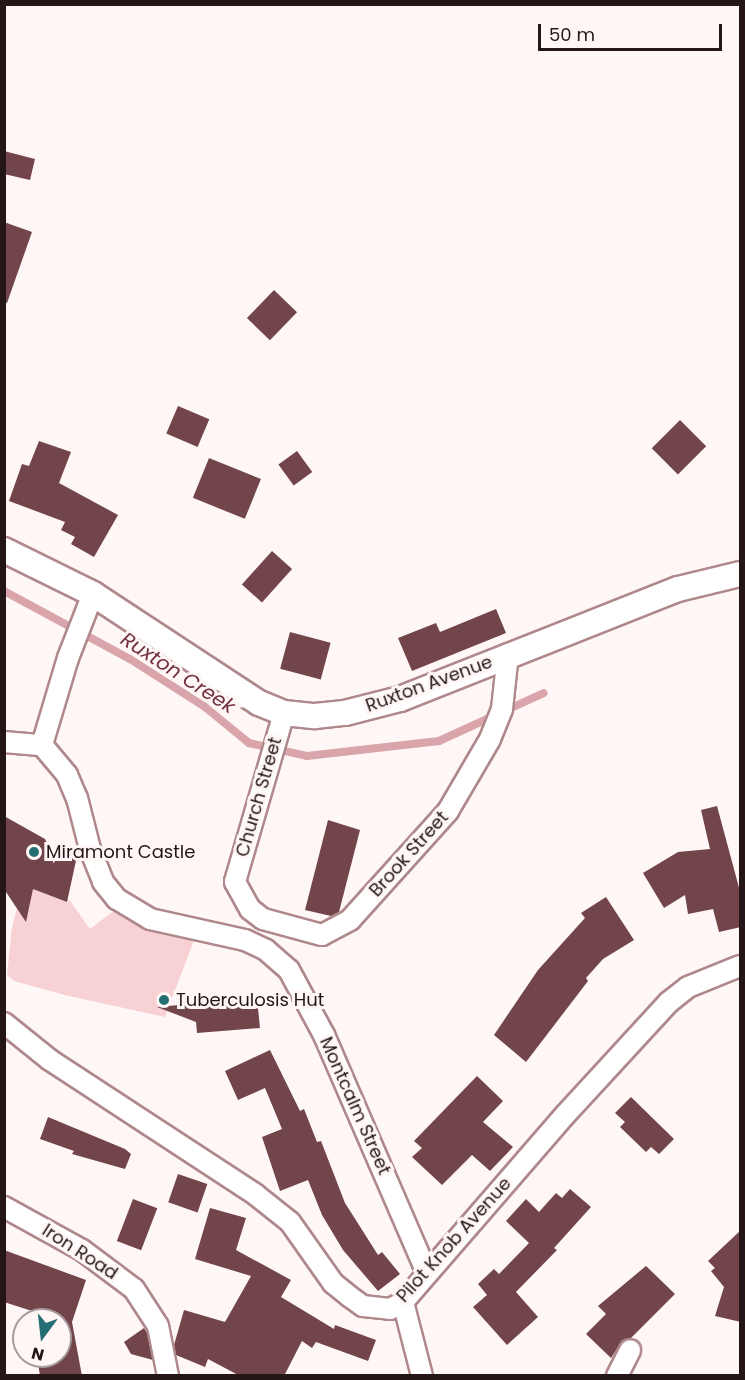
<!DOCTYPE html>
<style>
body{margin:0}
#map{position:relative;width:745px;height:1380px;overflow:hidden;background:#fff6f6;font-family:Poppins,sans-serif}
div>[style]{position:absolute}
.green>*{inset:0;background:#f7d1d4}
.stream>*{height:8px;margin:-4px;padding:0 4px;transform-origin:4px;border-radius:4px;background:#d9a5aa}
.building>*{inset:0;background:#72454b;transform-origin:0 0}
.roads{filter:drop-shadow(2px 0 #af888c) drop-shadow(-2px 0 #af888c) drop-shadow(0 2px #af888c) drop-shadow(0 -2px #af888c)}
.minor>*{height:20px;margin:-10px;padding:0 10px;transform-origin:10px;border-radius:10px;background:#fff}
.tertiary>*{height:24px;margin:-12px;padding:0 12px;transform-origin:12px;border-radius:12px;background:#fff}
.dots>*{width:16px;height:16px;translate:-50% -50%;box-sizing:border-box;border:3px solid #fff6f6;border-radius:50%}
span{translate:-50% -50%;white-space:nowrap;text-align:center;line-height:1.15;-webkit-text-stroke:6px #fff6f6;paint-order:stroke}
.street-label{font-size:18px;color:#241517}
.poi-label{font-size:18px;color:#241517}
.left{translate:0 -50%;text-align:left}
.water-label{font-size:20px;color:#72313c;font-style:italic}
.frame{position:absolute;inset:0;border:6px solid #241517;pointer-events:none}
.north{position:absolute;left:12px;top:1308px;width:60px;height:60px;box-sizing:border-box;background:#fff6f6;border:2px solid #a79c9d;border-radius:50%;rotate:195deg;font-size:16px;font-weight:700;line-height:24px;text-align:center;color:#241517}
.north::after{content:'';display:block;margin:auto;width:21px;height:27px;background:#246e76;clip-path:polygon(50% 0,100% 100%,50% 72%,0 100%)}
.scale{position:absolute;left:538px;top:24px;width:184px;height:27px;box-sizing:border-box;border:3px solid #241517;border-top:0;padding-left:8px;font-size:18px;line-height:21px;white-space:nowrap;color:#241517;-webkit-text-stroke:4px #fff6f6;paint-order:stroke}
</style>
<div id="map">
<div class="green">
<div style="clip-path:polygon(32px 888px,69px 903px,68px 898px,90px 929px,115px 910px,145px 928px,194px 940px,165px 1017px,69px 996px,14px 981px,7px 975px,12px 927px,17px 908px,29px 910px)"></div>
</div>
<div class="stream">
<div style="left:4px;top:591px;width:143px;rotate:28.4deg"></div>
<div style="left:130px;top:659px;width:89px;rotate:32.6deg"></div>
<div style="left:205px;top:707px;width:57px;rotate:39.3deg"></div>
<div style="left:249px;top:743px;width:59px;rotate:12.6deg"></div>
<div style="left:307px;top:756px;width:133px;rotate:-6.5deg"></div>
<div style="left:439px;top:741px;width:115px;rotate:-24.6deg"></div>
</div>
<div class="building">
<div style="clip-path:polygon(4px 151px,35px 159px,30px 180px,4px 174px)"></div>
<div style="clip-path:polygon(4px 222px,32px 232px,7px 303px,4px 302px)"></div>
<div style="left:274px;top:290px;width:32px;height:39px;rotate:44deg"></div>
<div style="left:178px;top:406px;width:34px;height:30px;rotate:23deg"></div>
<div style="left:680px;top:420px;width:37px;height:40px;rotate:45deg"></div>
<div style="clip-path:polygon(39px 441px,71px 452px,59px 483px,118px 515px,94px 557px,71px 544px,75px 537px,61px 530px,65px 522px,9px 501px,22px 464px,29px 466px)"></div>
<div style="left:297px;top:451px;width:26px;height:23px;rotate:54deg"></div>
<div style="left:209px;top:458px;width:56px;height:43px;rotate:22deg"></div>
<div style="left:272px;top:551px;width:27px;height:45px;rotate:42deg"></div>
<div style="clip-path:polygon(496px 609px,506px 633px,412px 671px,398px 638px,436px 623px,440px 632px)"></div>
<div style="left:290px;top:632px;width:42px;height:38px;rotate:15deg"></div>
<div style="clip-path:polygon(717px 806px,741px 895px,741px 927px,719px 932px,713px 909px,688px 914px,685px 895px,664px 908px,643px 873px,678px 852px,710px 849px,701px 810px)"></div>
<div style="clip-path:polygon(4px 816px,45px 839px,50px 849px,77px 856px,67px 902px,33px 889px,26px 922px,4px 889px)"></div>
<div style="clip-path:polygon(328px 820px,360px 830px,339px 912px,331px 916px,305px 910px)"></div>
<div style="clip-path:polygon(606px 897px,634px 940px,603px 959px,586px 978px,588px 981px,526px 1062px,494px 1035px,538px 970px,585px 918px,581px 913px)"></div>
<div style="clip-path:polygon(257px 998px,260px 1028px,197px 1033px,196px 1022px,157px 1007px)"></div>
<div style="clip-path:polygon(270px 1050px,300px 1111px,304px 1109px,317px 1142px,321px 1141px,345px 1203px,378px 1255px,382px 1252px,400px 1274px,378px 1291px,343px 1250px,322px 1215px,308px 1180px,280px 1191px,262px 1137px,282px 1129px,265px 1088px,238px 1100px,225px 1071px)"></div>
<div style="clip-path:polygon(477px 1076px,503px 1101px,483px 1122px,513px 1147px,490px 1171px,472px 1155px,442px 1185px,412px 1157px,422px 1148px,414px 1141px)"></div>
<div style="clip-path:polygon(631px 1097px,674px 1139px,659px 1154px,651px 1147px,646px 1152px,620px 1127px,625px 1122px,615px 1113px)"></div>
<div style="clip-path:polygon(48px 1117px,125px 1149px,131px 1154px,125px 1169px,72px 1154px,74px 1151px,40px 1139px)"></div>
<div style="left:178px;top:1174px;width:31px;height:30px;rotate:19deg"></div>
<div style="clip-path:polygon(570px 1189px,591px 1207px,554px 1248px,557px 1250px,516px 1292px,538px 1317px,507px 1345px,473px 1307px,487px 1295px,478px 1284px,494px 1269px,499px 1274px,529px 1243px,506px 1221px,526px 1199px,539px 1212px,556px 1193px,562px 1198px)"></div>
<div style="left:133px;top:1199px;width:26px;height:45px;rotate:21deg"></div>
<div style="clip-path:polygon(210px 1208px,246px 1218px,236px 1250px,291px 1280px,281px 1297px,334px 1329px,335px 1325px,376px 1340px,368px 1361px,316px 1342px,312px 1348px,302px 1341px,284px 1376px,240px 1376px,208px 1359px,205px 1367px,176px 1355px,174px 1345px,184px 1310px,225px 1322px,251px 1276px,195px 1259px)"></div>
<div style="clip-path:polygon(741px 1230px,741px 1322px,715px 1316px,724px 1287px,711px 1271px,715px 1268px,708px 1261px)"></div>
<div style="clip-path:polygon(4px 1250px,86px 1280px,72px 1322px,82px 1376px,40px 1376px,37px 1356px,60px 1356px,60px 1320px,4px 1302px)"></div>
<div style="clip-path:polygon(646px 1266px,675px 1294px,631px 1338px,623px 1340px,611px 1358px,586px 1334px,606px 1314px,598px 1306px)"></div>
<div style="clip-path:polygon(144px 1328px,147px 1333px,153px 1360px,131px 1354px,124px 1342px)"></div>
</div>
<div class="roads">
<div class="minor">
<div style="left:284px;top:713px;width:176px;rotate:106.2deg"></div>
<div style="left:235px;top:882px;width:31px;rotate:61deg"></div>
<div style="left:250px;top:909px;width:16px;rotate:38deg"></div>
<div style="left:263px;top:919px;width:61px;rotate:15.2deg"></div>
<div style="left:322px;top:935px;width:32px;rotate:-28deg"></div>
<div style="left:350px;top:920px;width:147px;rotate:-48deg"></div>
<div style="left:448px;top:811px;width:83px;rotate:-59.7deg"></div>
<div style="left:490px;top:739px;width:32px;rotate:-68deg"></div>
<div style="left:502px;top:709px;width:55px;rotate:-83.8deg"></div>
<div style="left:4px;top:742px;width:38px;rotate:5deg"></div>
<div style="left:42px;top:745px;width:91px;rotate:-73.4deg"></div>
<div style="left:68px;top:658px;width:69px;rotate:-68.7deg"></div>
<div style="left:42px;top:745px;width:39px;rotate:50deg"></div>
<div style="left:67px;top:775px;width:25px;rotate:67deg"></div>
<div style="left:77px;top:798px;width:53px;rotate:75.7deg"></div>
<div style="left:90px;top:849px;width:35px;rotate:68deg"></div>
<div style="left:103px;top:882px;width:22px;rotate:51deg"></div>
<div style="left:117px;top:899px;width:39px;rotate:31deg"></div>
<div style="left:150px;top:919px;width:97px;rotate:12.5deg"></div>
<div style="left:245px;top:940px;width:23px;rotate:25deg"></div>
<div style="left:266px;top:950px;width:30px;rotate:41deg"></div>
<div style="left:289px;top:970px;width:74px;rotate:61.7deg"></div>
<div style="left:324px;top:1035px;width:259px;rotate:66.6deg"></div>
<div style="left:4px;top:1023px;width:59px;rotate:38.8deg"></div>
<div style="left:50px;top:1060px;width:246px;rotate:33.2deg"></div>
<div style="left:256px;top:1195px;width:43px;rotate:38.5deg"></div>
<div style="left:290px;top:1222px;width:75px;rotate:54.8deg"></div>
<div style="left:333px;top:1283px;width:21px;rotate:39deg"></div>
<div style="left:349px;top:1296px;width:17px;rotate:36deg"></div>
<div style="left:363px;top:1306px;width:27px;rotate:6deg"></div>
<div style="left:390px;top:1309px;width:15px;rotate:-28deg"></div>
<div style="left:403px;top:1302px;width:247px;rotate:-49.1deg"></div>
<div style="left:565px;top:1115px;width:154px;rotate:-47.4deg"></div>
<div style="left:669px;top:1002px;width:24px;rotate:-38deg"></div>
<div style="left:688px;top:987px;width:56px;rotate:-22deg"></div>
<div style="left:4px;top:1207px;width:89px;rotate:28.9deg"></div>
<div style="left:82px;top:1250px;width:65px;rotate:36.9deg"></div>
<div style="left:134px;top:1289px;width:44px;rotate:57deg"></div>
<div style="left:158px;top:1326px;width:51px;rotate:78.7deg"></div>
<div style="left:403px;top:1302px;width:76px;rotate:75.6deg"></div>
<div style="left:617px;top:1376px;width:29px;rotate:-63deg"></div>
</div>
<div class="tertiary">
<div style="left:4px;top:550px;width:99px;rotate:26.3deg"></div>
<div style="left:93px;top:594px;width:199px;rotate:33.3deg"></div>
<div style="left:259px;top:703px;width:27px;rotate:22deg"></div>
<div style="left:284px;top:713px;width:31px;rotate:6deg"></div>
<div style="left:315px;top:716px;width:30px;rotate:-6deg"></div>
<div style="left:345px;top:713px;width:57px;rotate:-14.3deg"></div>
<div style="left:400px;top:699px;width:299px;rotate:-21.6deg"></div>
<div style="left:678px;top:589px;width:64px;rotate:-13.6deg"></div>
</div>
</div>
<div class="dots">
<div style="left:34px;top:852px;background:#246e76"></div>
<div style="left:164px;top:1000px;background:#246e76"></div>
</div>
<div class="street-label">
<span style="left:429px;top:684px;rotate:-20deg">Ruxton Avenue</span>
<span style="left:259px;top:797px;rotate:-74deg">Church Street</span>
<span style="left:409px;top:854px;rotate:-48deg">Brook Street</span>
<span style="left:355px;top:1106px;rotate:66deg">Montcalm Street</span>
<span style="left:454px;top:1240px;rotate:-48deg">Pilot Knob Avenue</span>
<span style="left:80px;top:1252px;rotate:33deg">Iron Road</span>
</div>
<div class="poi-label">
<span class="left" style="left:46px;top:852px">Miramont Castle</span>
<span class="left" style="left:176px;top:1000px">Tuberculosis Hut</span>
</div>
<div class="water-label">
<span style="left:178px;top:673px;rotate:33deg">Ruxton Creek</span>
</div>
<div class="frame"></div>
<div class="north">N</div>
<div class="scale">50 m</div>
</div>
